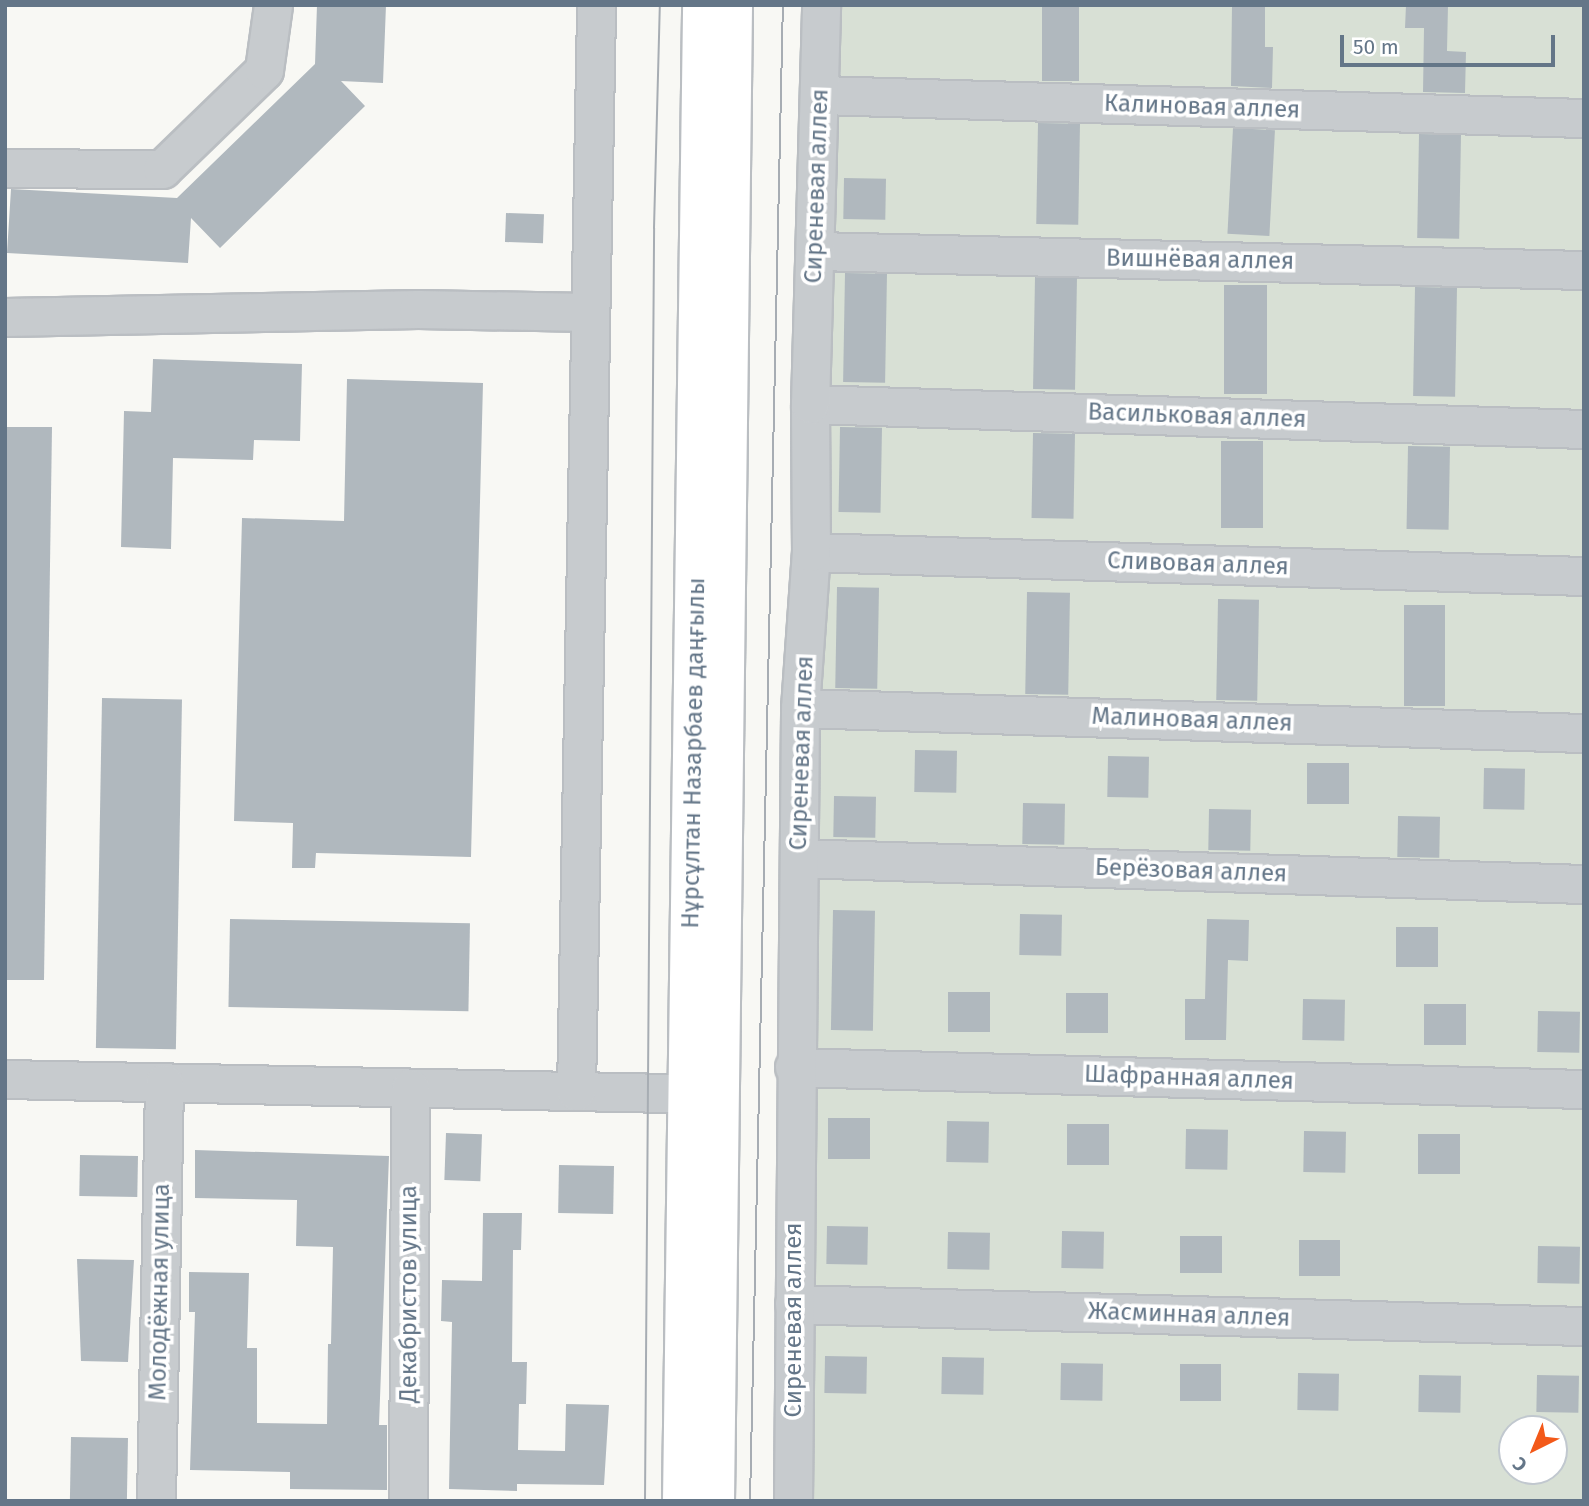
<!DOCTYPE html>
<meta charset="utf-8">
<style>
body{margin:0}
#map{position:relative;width:1589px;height:1506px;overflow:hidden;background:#f8f8f4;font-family:"Fira Sans",sans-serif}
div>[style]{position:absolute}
.green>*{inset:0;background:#d8e0d5}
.building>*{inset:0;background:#b0b8be;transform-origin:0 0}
.roads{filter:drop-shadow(2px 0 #babec2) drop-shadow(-2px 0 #babec2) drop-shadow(0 2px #babec2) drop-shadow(0 -2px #babec2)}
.minor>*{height:37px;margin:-18.5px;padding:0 18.5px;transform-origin:18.5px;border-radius:18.5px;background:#c7cbce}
.major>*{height:38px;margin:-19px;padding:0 19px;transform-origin:19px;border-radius:19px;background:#fff}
.tram>*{height:2px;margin:-1px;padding:0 1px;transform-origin:1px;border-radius:1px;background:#a7adb3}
span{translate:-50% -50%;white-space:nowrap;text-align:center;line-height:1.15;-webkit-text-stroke:7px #fff;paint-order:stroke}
.street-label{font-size:24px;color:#647688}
.frame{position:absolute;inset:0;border:7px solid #647688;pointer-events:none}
.north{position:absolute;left:1498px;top:1415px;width:70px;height:70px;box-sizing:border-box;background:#fff;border:2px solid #c1c8cf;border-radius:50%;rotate:223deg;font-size:19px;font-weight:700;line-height:28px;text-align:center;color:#647688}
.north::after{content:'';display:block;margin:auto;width:24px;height:32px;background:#f35919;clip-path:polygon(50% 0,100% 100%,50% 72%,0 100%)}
.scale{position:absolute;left:1340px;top:35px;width:215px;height:32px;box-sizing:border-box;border:4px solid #647688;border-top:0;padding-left:9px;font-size:21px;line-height:24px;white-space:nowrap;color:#647688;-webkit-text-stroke:5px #fff;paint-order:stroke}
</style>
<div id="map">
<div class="green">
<div style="clip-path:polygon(evenodd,802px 5px,1584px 5px,1584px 1501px,774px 1501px,802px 5px,1512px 1429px,1554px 1429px,1554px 1471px,1512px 1471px,1512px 1429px)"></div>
</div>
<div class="building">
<div style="clip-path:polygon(317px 5px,386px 5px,383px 83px,341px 81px,365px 106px,220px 248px,191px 218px,188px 263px,7px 253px,11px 189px,177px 198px,315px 64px)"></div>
<div style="left:1042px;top:5px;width:37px;height:76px"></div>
<div style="clip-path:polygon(1232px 5px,1265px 5px,1265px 47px,1273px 47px,1272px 88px,1231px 86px)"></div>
<div style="clip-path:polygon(1406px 5px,1448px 5px,1447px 51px,1466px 52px,1465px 93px,1423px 92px,1424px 28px,1405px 28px)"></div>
<div style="left:1038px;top:123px;width:42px;height:101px;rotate:1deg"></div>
<div style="left:1233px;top:128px;width:42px;height:106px;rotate:3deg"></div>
<div style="left:1419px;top:134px;width:42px;height:104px;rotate:1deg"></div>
<div style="left:844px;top:178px;width:42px;height:41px;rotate:1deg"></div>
<div style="left:506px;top:213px;width:38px;height:29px;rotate:2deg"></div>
<div style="left:845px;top:273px;width:42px;height:109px;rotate:1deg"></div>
<div style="left:1035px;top:277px;width:42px;height:112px;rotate:1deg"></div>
<div style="left:1224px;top:285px;width:43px;height:109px"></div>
<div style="left:1415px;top:287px;width:42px;height:109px;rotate:1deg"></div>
<div style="clip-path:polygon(153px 359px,302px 364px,300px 441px,254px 440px,253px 460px,173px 458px,171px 549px,121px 547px,124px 411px,151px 412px)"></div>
<div style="clip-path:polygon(347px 379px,483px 383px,471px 857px,316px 853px,315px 868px,292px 868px,293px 823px,234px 821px,242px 518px,344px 521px)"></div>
<div style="clip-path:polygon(5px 427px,52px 427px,44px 980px,5px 980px)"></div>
<div style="left:840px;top:427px;width:42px;height:85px;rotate:1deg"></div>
<div style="left:1033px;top:433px;width:42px;height:85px;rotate:1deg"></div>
<div style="left:1221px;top:441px;width:42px;height:87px"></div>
<div style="left:1408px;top:446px;width:42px;height:83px;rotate:1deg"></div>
<div style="left:837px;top:587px;width:42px;height:101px;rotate:1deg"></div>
<div style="left:1027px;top:592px;width:43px;height:102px;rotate:1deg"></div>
<div style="left:1218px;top:599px;width:41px;height:101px;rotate:1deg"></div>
<div style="left:1404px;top:605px;width:41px;height:101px"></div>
<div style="left:102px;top:698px;width:80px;height:350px;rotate:1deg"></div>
<div style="left:915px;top:750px;width:42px;height:42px;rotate:1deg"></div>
<div style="left:1108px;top:756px;width:41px;height:41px;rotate:1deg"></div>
<div style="left:1307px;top:763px;width:42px;height:41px"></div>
<div style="left:1484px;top:768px;width:41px;height:41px;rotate:1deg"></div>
<div style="left:834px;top:796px;width:42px;height:41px;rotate:1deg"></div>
<div style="left:1023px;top:803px;width:42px;height:41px;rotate:1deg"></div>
<div style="left:1209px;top:809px;width:42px;height:41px;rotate:1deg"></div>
<div style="left:1398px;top:816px;width:42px;height:41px;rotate:1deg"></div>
<div style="left:833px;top:910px;width:42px;height:120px;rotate:1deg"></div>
<div style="left:1020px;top:914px;width:42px;height:41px;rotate:1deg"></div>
<div style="left:230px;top:919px;width:240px;height:88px;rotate:1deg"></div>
<div style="clip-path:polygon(1207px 919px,1249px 920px,1248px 961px,1228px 960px,1226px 1040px,1185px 1040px,1185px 999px,1205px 999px)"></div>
<div style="left:1396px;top:927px;width:42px;height:40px"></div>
<div style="left:948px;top:992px;width:42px;height:40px"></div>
<div style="left:1066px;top:993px;width:42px;height:40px"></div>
<div style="left:1303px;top:999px;width:42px;height:41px;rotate:1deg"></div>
<div style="left:1424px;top:1004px;width:42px;height:41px"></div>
<div style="left:1538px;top:1011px;width:42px;height:41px;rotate:1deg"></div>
<div style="left:828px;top:1118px;width:42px;height:41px"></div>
<div style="left:947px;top:1121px;width:42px;height:41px;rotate:1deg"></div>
<div style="left:1067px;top:1124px;width:42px;height:41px"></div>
<div style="left:1186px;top:1129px;width:42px;height:40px;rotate:1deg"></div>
<div style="left:1304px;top:1131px;width:42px;height:41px;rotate:1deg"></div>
<div style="left:446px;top:1133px;width:36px;height:47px;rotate:2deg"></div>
<div style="left:1418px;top:1134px;width:42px;height:40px"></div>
<div style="clip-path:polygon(195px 1150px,389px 1156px,379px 1425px,387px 1425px,387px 1490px,290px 1489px,290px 1472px,190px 1470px,195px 1312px,189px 1312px,189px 1272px,249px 1273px,247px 1348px,257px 1348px,257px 1423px,327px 1424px,328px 1344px,331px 1344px,333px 1247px,296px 1246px,297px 1200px,195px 1198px)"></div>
<div style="left:80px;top:1155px;width:58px;height:41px;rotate:1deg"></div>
<div style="left:559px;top:1165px;width:55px;height:48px;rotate:1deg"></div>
<div style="clip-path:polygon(483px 1213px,522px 1213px,521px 1250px,513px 1250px,512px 1362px,527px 1362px,526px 1404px,519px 1404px,518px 1450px,565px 1451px,566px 1404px,609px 1405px,604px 1485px,517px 1484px,517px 1491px,449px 1489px,452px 1322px,441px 1321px,442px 1280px,482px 1281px)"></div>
<div style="left:827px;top:1226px;width:41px;height:38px;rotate:1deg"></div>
<div style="left:1062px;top:1231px;width:42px;height:37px;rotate:1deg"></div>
<div style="left:948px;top:1232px;width:42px;height:37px;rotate:1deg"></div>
<div style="left:1180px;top:1236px;width:42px;height:37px"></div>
<div style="left:1299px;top:1240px;width:41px;height:36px"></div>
<div style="left:1538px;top:1246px;width:42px;height:37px;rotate:1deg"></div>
<div style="clip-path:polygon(77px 1259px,134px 1260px,128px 1362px,81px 1361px)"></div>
<div style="left:825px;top:1356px;width:42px;height:37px;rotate:1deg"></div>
<div style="left:942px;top:1357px;width:42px;height:37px;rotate:1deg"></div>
<div style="left:1061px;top:1363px;width:42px;height:37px;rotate:1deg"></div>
<div style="left:1180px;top:1364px;width:41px;height:37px"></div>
<div style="left:1298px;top:1373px;width:41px;height:37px;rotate:1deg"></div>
<div style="left:1419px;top:1375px;width:42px;height:37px;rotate:1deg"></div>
<div style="left:1537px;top:1375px;width:42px;height:37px;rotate:1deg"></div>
<div style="left:71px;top:1437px;width:57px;height:64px;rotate:1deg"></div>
</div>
<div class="roads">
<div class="minor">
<div style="left:821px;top:95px;width:763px;rotate:1.73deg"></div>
<div style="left:5px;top:168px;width:157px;rotate:0.4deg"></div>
<div style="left:162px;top:169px;width:142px;rotate:-44.1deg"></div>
<div style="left:264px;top:70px;width:66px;rotate:-82.1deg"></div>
<div style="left:816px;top:251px;width:768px;rotate:1.42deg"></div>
<div style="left:5px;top:317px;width:413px;rotate:-1.1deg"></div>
<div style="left:418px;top:309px;width:171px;rotate:1deg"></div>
<div style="left:810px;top:404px;width:774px;rotate:1.85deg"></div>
<div style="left:811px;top:552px;width:773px;rotate:1.78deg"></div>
<div style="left:800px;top:708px;width:784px;rotate:1.83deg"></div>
<div style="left:799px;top:858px;width:785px;rotate:1.9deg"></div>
<div style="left:794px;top:1067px;width:790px;rotate:1.6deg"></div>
<div style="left:5px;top:1079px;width:713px;rotate:1.21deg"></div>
<div style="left:576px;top:1091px;width:1086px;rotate:-88.94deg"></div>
<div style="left:794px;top:1304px;width:790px;rotate:1.6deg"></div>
<div style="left:156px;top:1501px;width:418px;rotate:-88.9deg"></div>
<div style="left:408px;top:1501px;width:413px;rotate:-89.7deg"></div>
<div style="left:793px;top:1501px;width:793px;rotate:-89.49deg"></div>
<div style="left:800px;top:708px;width:156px;rotate:-86deg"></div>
<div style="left:811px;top:552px;width:148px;rotate:-90.4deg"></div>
<div style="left:810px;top:404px;width:399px;rotate:-88.4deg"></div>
</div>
<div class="major">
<div style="left:682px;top:1501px;width:1496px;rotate:-89.23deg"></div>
<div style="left:715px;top:1501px;width:1496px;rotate:-89.31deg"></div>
</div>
</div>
<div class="tram">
<div style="left:645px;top:1501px;width:1273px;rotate:-89.59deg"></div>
<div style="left:654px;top:228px;width:223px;rotate:-88.5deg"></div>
<div style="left:750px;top:1501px;width:1496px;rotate:-88.74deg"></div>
</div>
<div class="street-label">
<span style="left:1202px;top:107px;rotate:2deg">Калиновая аллея</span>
<span style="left:817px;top:186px;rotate:-88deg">Сиреневая аллея</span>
<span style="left:1200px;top:260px;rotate:1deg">Вишнёвая аллея</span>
<span style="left:1197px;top:416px;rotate:2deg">Васильковая аллея</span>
<span style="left:1198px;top:564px;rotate:2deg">Сливовая аллея</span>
<span style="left:1192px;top:720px;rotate:2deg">Малиновая аллея</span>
<span style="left:694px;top:753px;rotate:-89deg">Нұрсұлтан Назарбаев даңғылы</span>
<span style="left:802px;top:753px;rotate:-88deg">Сиреневая аллея</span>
<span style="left:1191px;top:871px;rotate:2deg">Берёзовая аллея</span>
<span style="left:1189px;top:1078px;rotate:2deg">Шафранная аллея</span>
<span style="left:160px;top:1292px;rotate:-89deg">Молодёжная улица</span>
<span style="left:409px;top:1294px;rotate:-90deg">Декабристов улица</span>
<span style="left:1189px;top:1315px;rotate:2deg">Жасминная аллея</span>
<span style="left:794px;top:1320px;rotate:-90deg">Сиреневая аллея</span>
</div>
<div class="frame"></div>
<div class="north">С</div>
<div class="scale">50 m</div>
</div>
